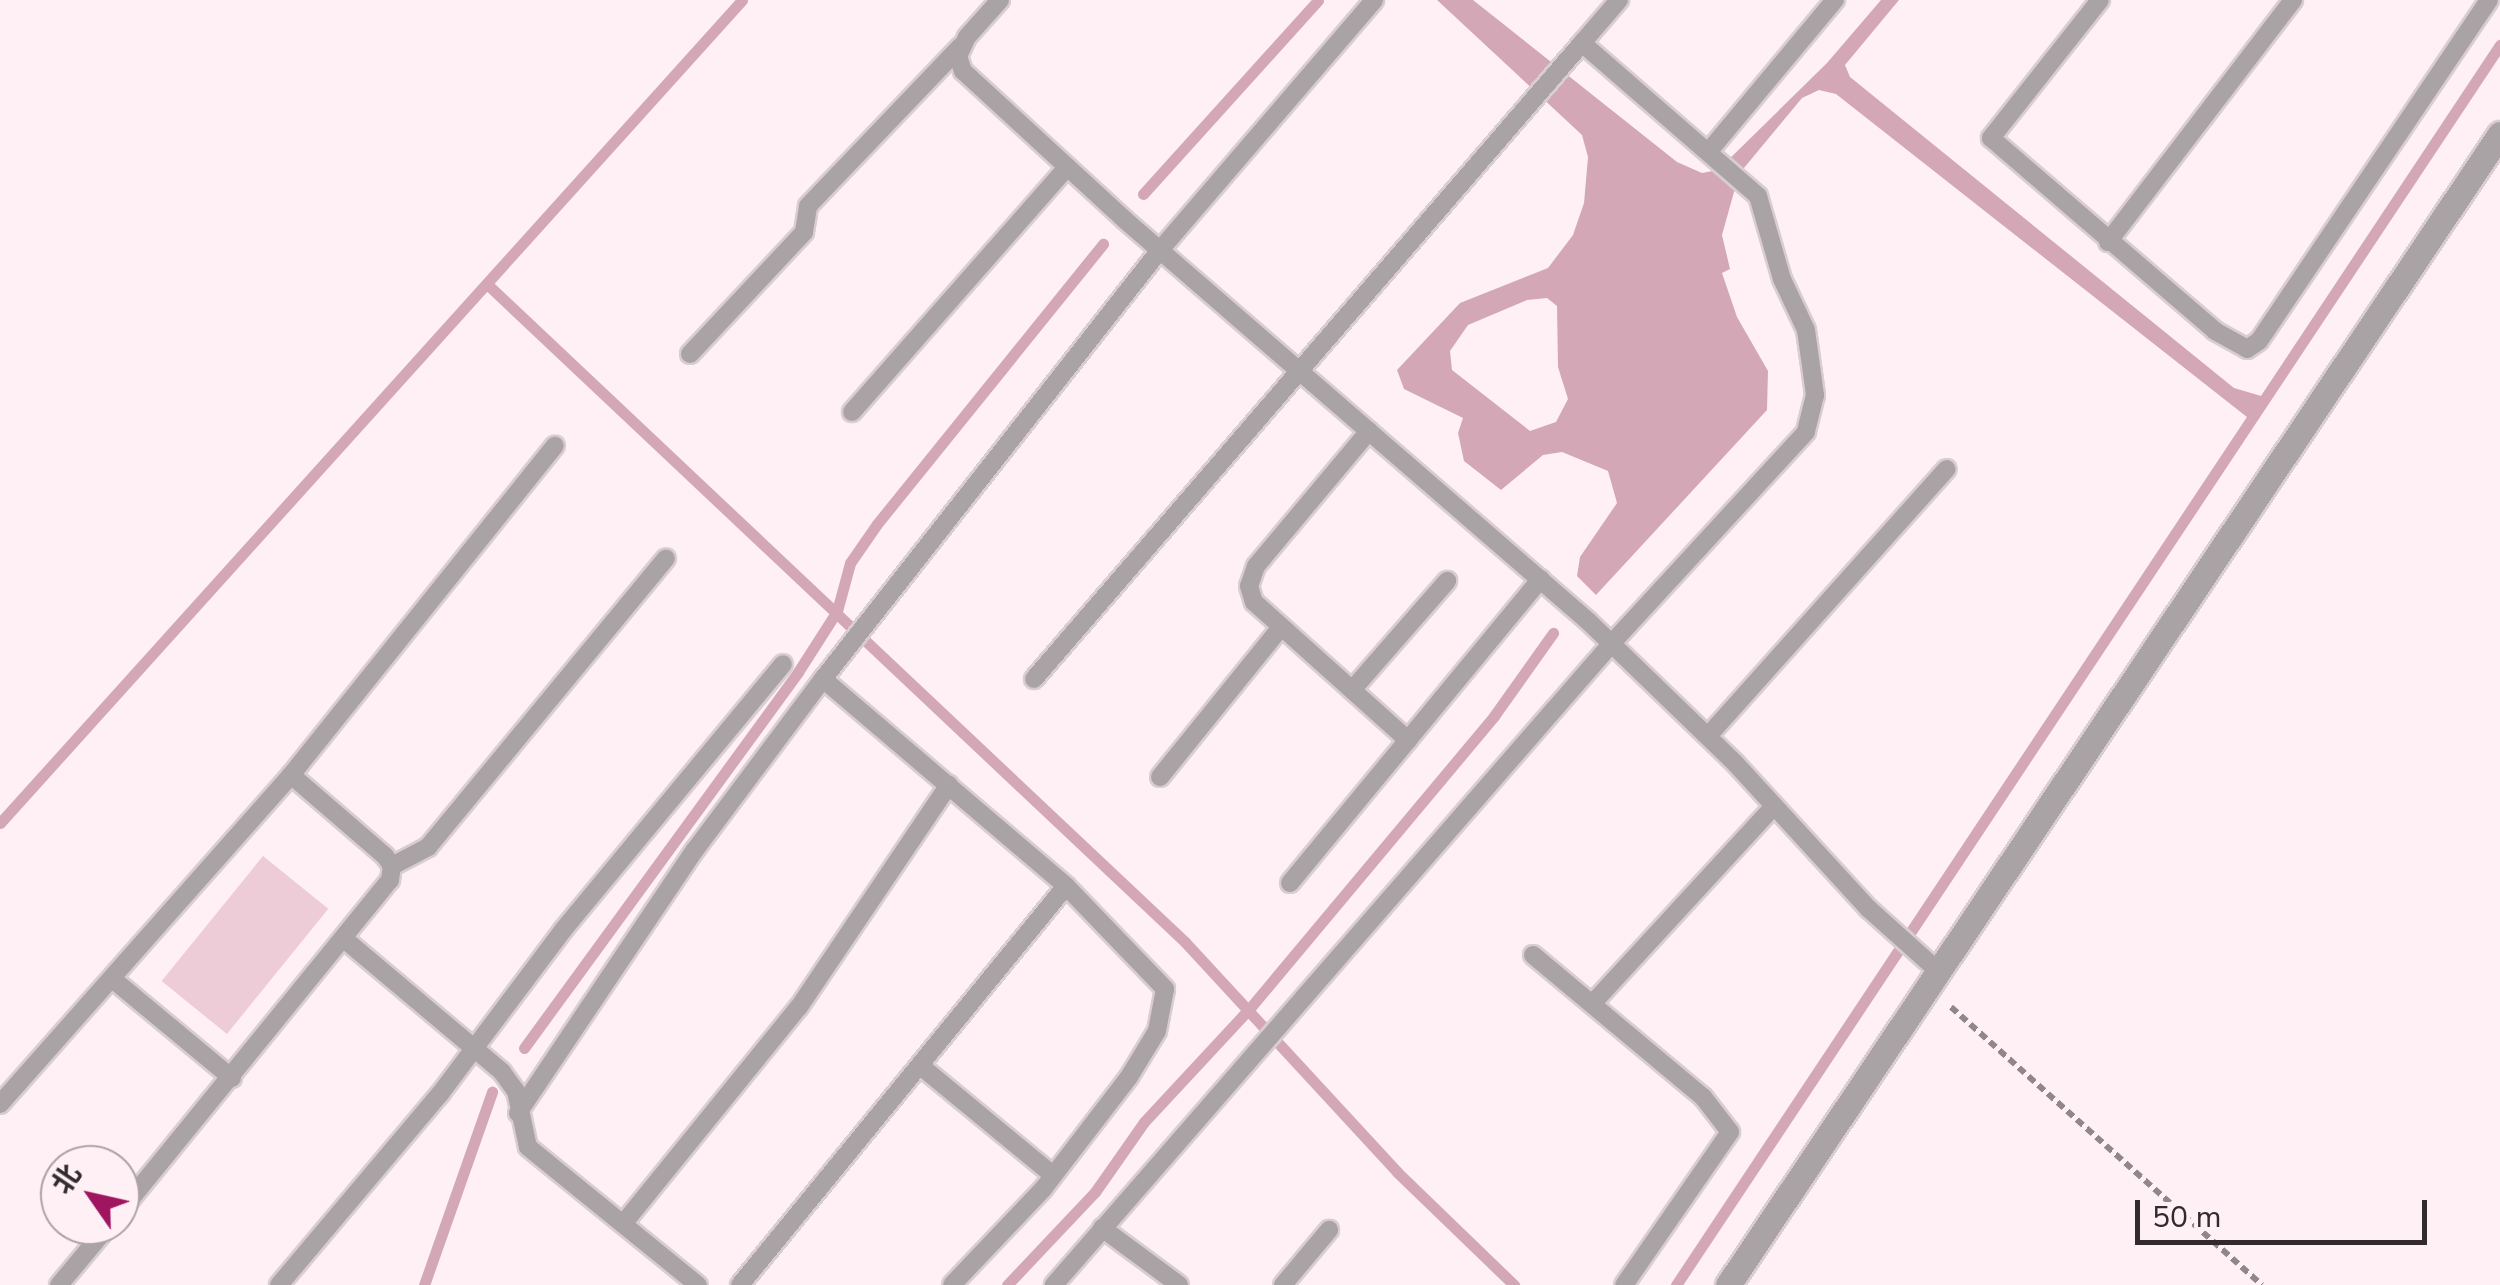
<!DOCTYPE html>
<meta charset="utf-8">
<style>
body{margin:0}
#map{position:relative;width:2500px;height:1285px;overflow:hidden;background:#fef0f5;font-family:"Nunito Sans","Noto Sans SC",sans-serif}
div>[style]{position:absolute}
.green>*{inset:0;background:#edcbd7;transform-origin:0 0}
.water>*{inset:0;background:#d4a7b7}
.stream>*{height:11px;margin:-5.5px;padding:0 5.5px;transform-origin:5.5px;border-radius:5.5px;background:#d4a7b7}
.path>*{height:6px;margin-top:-3px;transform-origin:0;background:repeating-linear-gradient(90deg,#91878b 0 8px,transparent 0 13px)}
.roads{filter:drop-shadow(2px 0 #d9cdd1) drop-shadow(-2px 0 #d9cdd1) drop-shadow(0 2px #d9cdd1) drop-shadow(0 -2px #d9cdd1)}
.service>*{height:18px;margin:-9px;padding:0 9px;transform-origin:9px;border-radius:9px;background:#aaa3a5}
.minor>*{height:25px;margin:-12.5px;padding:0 12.5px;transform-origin:12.5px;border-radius:12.5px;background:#aaa3a5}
span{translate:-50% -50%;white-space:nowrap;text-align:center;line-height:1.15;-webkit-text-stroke:8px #fef0f5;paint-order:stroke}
.north{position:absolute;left:40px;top:1145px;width:100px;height:100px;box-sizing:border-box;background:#fef0f5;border:2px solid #aca1a5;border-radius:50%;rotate:304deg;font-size:28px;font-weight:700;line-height:40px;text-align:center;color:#322b2e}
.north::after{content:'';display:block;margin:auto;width:35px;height:45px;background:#a01560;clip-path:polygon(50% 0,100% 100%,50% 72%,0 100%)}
.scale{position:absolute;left:2135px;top:1200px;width:292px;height:45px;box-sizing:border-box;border:5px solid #322b2e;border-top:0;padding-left:12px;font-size:30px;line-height:35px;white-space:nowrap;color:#322b2e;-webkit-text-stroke:8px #fef0f5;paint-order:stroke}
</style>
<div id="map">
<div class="green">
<div style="left:263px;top:856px;width:84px;height:161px;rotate:39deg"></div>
</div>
<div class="water">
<div style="clip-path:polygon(evenodd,1437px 0,1473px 0,1677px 162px,1702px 173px,1718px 170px,1827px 63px,1881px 0,1899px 0,1845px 65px,1850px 77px,2234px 388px,2268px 398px,2252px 421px,1836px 94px,1819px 90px,1802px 98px,1739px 174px,1722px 235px,1730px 269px,1722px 273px,1737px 317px,1768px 371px,1767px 410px,1596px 595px,1577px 576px,1580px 557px,1617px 503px,1608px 471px,1562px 452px,1543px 455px,1501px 490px,1464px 461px,1458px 433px,1463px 418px,1404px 389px,1397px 370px,1460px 303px,1548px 268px,1573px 235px,1584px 203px,1588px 157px,1582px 135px,1437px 0,1547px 298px,1557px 306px,1558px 367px,1568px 399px,1556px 422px,1530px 431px,1452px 370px,1450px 351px,1468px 325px,1527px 300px,1547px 298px)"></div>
</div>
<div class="stream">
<div style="left:1143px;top:194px;width:261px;rotate:-47.9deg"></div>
<div style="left:487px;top:284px;width:959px;rotate:43.31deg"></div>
<div style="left:1185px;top:942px;width:313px;rotate:47.3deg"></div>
<div style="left:1397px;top:1172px;width:163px;rotate:44deg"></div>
<div style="left:0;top:823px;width:1108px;rotate:-47.96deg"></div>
<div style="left:524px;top:1048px;width:465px;rotate:-53.9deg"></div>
<div style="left:798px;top:672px;width:72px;rotate:-57.4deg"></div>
<div style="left:837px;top:611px;width:50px;rotate:-74.8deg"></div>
<div style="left:850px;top:563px;width:47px;rotate:-55.3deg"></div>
<div style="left:877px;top:524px;width:360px;rotate:-51.1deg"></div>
<div style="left:424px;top:1285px;width:205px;rotate:-70.6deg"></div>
<div style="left:1007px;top:1285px;width:128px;rotate:-46.6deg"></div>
<div style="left:1095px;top:1192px;width:85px;rotate:-55deg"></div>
<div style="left:1144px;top:1122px;width:156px;rotate:-47.1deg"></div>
<div style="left:1250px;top:1008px;width:381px;rotate:-50.1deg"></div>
<div style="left:1494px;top:716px;width:102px;rotate:-54.6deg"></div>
<div style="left:1676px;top:1285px;width:1489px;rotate:-56.4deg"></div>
</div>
<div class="path">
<div style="left:1951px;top:1007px;width:417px;rotate:41.8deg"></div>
</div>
<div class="roads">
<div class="service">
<div style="left:1000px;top:0;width:50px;rotate:131.7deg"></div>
<div style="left:967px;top:37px;width:21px;rotate:115deg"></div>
<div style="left:958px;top:56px;width:16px;rotate:72deg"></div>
<div style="left:963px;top:71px;width:220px;rotate:42.6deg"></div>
<div style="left:1125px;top:220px;width:613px;rotate:40.9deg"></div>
<div style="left:1588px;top:621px;width:204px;rotate:44deg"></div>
<div style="left:1735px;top:763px;width:198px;rotate:47.5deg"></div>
<div style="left:1869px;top:909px;width:93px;rotate:41.9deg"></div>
<div style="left:2100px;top:0;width:176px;rotate:128.3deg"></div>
<div style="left:1991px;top:138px;width:296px;rotate:40.7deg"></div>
<div style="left:2215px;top:331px;width:37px;rotate:29deg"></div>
<div style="left:2247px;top:349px;width:14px;rotate:-34deg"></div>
<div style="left:2259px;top:341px;width:411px;rotate:-56deg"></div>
<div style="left:1582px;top:43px;width:57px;rotate:-49.3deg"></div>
<div style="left:1709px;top:151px;width:197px;rotate:-50.2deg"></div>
<div style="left:2108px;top:242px;width:305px;rotate:-52.6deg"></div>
<div style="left:690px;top:354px;width:167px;rotate:-46.9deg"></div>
<div style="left:804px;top:232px;width:26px;rotate:-81deg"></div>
<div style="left:808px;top:206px;width:221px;rotate:-46.3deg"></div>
<div style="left:852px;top:412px;width:326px;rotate:-48.7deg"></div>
<div style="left:1369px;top:431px;width:176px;rotate:129.9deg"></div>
<div style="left:1256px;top:566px;width:21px;rotate:109deg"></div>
<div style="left:1249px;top:586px;width:17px;rotate:73deg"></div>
<div style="left:1254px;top:602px;width:207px;rotate:41.9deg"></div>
<div style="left:823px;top:679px;width:319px;rotate:40.4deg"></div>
<div style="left:1066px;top:886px;width:143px;rotate:46.1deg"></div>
<div style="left:1165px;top:989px;width:43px;rotate:100.8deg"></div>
<div style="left:1157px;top:1031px;width:54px;rotate:121.3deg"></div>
<div style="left:1129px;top:1077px;width:141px;rotate:127.5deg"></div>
<div style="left:1043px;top:1189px;width:132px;rotate:133.5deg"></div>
<div style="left:1034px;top:679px;width:840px;rotate:-49.25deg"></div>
<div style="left:1582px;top:43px;width:233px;rotate:41deg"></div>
<div style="left:1758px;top:196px;width:86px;rotate:73.9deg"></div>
<div style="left:1782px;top:279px;width:56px;rotate:64.8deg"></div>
<div style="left:1806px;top:330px;width:66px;rotate:82.1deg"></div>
<div style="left:1815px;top:395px;width:38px;rotate:104deg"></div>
<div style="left:1806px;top:432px;width:287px;rotate:132.6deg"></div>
<div style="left:1612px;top:643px;width:851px;rotate:131deg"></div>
<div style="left:1352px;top:690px;width:145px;rotate:-48.9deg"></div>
<div style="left:1708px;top:736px;width:358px;rotate:-48.2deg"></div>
<div style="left:1160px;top:777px;width:193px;rotate:-51.1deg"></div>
<div style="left:392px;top:866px;width:41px;rotate:-27.8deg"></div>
<div style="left:428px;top:847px;width:374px;rotate:-50.5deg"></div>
<div style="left:1290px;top:883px;width:394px;rotate:-50.5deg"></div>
<div style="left:343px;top:938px;width:208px;rotate:40.1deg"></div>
<div style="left:502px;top:1072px;width:24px;rotate:54deg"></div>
<div style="left:516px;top:1091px;width:57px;rotate:77.9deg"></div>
<div style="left:528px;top:1147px;width:219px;rotate:39.1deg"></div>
<div style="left:1533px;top:955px;width:222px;rotate:39.9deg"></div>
<div style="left:1703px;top:1097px;width:44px;rotate:52.4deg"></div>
<div style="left:1730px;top:1132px;width:186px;rotate:124.7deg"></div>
<div style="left:115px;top:981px;width:152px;rotate:39.7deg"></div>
<div style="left:1592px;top:1004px;width:269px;rotate:-47.4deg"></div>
<div style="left:923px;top:1068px;width:168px;rotate:39.5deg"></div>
<div style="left:0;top:1104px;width:439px;rotate:-48.5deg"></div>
<div style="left:291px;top:775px;width:422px;rotate:-51.3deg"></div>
<div style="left:518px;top:1113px;width:317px;rotate:-56.1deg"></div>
<div style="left:695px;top:850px;width:214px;rotate:-53.2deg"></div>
<div style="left:823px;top:679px;width:546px;rotate:-51.85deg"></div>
<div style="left:1160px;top:250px;width:329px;rotate:-49.4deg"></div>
<div style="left:120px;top:1212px;width:428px;rotate:-50.9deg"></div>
<div style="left:390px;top:880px;width:14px;rotate:-82deg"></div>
<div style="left:392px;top:866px;width:12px;rotate:-125deg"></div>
<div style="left:385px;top:856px;width:124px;rotate:-139.2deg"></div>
<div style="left:623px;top:1224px;width:279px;rotate:-51deg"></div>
<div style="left:799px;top:1007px;width:268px;rotate:-56deg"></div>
<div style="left:1102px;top:1228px;width:96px;rotate:36.5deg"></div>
<div style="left:59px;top:1285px;width:78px;rotate:-50.2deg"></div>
<div style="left:279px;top:1285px;width:250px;rotate:-49.9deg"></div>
<div style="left:440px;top:1094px;width:205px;rotate:-53.1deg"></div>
<div style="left:563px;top:930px;width:345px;rotate:-50.4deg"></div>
<div style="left:740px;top:1285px;width:515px;rotate:-50.75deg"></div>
<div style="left:1283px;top:1285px;width:72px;rotate:-50.1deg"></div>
</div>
<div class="minor">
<div style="left:1728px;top:1285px;width:1386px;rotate:-56.15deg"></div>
</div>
</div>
<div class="north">北</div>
<div class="scale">50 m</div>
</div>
